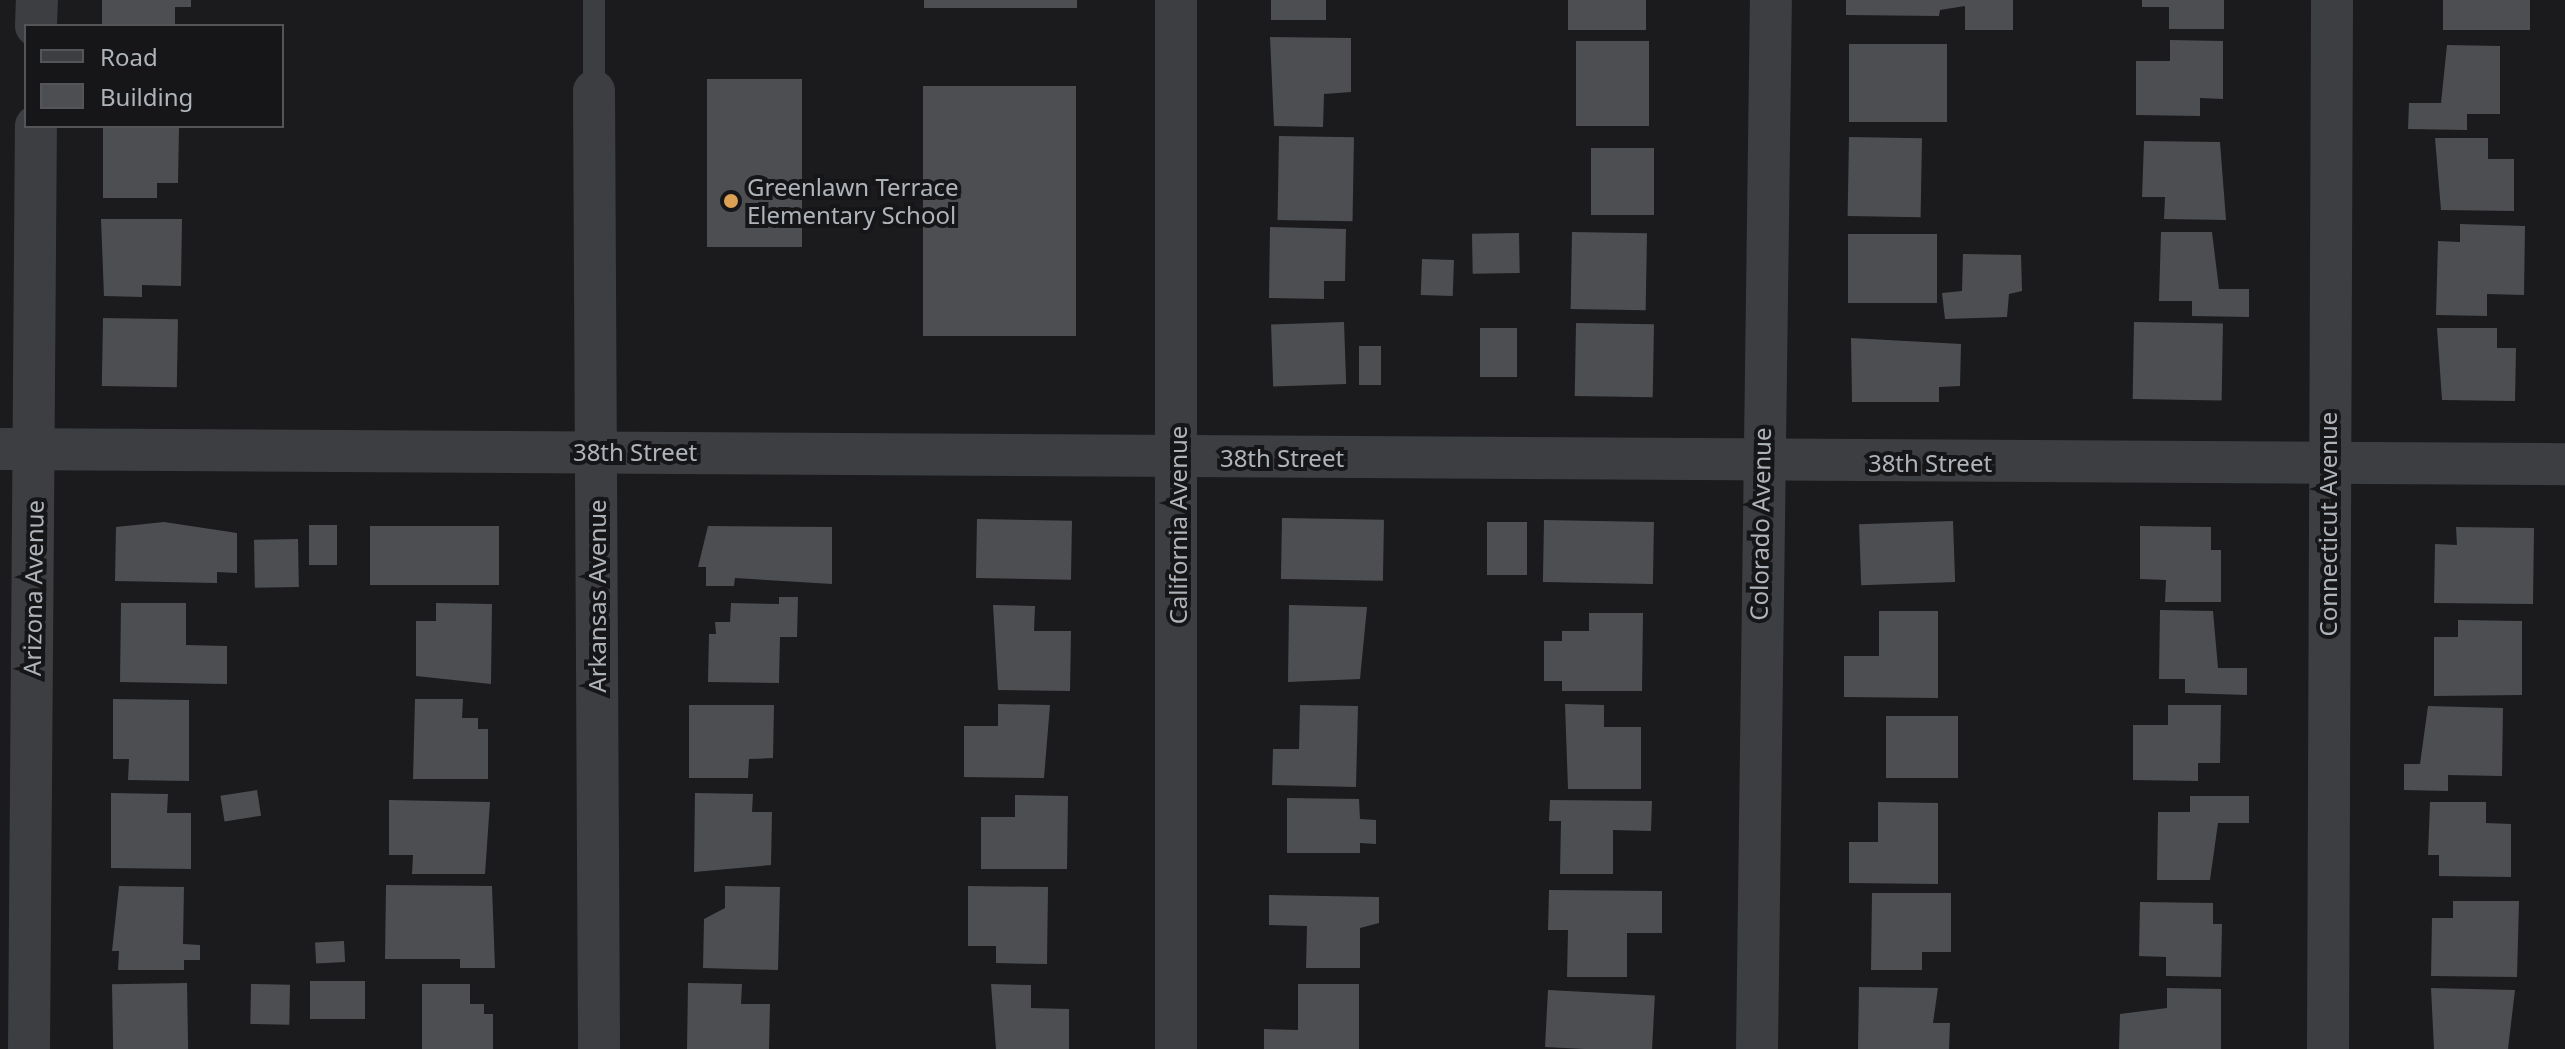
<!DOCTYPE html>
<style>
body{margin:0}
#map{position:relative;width:2565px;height:1049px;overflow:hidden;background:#1b1b1d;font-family:"Noto Sans",sans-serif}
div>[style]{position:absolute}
.building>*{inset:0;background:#4d4e52;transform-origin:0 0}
.lane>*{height:22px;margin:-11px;padding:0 11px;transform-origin:11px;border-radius:11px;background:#3c3e41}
.street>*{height:42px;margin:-21px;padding:0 21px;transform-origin:21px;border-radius:21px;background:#3c3e41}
.dots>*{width:22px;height:22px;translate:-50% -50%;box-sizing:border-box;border:4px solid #161618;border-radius:50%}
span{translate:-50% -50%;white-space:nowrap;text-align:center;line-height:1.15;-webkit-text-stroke:8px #161618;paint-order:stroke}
.poi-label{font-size:24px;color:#afb4bb}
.left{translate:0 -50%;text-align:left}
.street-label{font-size:24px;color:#afb4bb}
.legend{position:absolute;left:24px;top:24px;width:260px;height:104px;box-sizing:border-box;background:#161618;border:2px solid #535559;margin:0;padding:10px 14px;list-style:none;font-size:24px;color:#afb4bb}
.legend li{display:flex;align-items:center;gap:16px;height:40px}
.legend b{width:40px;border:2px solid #535559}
</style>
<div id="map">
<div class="building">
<div style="clip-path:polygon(102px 0,191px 0,191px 7px,175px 7px,175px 25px,102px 25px)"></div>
<div style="left:924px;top:0;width:153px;height:8px"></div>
<div style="left:1271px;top:0;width:55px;height:20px"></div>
<div style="left:1568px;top:0;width:78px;height:30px"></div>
<div style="clip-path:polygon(1846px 0,2013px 0,2013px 30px,1965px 30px,1965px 6px,1940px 10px,1939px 16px,1846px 15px)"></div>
<div style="clip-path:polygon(2142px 0,2224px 0,2224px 29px,2169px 29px,2169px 7px,2142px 7px)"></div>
<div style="left:2443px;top:0;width:87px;height:30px"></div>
<div style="clip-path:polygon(1270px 37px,1351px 38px,1351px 92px,1324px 94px,1323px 127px,1274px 126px)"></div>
<div style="clip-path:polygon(2170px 40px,2223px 41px,2223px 99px,2200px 98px,2200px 116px,2136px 115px,2136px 61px,2170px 61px)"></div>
<div style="left:1576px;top:41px;width:73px;height:85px"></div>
<div style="left:1947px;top:44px;width:78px;height:98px;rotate:90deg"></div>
<div style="clip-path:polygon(2447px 45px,2500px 46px,2500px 114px,2467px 114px,2467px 130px,2408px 129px,2409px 103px,2441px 103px)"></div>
<div style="left:707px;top:79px;width:95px;height:168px"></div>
<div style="left:923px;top:86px;width:153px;height:250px"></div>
<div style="clip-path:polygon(103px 128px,179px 128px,178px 183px,157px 183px,157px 198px,103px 198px)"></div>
<div style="left:1279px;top:136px;width:75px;height:84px;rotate:1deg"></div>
<div style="left:1849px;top:137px;width:73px;height:79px;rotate:1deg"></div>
<div style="clip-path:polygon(2435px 138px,2488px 138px,2488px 159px,2514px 159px,2514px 211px,2441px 210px)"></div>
<div style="clip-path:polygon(2144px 141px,2220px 142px,2226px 220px,2164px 219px,2165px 197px,2142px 197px)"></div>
<div style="left:1591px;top:148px;width:63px;height:67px"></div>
<div style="clip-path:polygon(101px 219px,182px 219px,181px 286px,142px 285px,142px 297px,104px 296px)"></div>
<div style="clip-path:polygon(2460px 224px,2525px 226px,2524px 295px,2487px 294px,2487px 316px,2436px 315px,2438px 241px,2460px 242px)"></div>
<div style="clip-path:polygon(1270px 227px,1346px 229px,1345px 281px,1324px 281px,1324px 299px,1269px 298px)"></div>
<div style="left:1572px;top:232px;width:75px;height:77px;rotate:1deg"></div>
<div style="clip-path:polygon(2161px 232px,2212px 232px,2219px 289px,2249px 289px,2249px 317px,2192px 316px,2192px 301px,2159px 301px)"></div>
<div style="left:1519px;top:233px;width:40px;height:47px;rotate:89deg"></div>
<div style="left:1848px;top:234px;width:89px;height:69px"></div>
<div style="clip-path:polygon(1963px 254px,2021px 255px,2022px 291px,2009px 294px,2007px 317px,1945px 319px,1942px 293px,1962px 291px)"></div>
<div style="left:1422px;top:259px;width:32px;height:36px;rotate:2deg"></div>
<div style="left:103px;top:318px;width:75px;height:68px;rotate:1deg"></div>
<div style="left:1344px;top:322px;width:62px;height:73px;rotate:88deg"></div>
<div style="left:2134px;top:322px;width:89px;height:77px;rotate:1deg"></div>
<div style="left:1576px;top:323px;width:78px;height:73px;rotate:1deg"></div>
<div style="left:1480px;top:328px;width:37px;height:49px"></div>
<div style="clip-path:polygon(2437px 328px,2497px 328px,2497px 348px,2516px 348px,2515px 401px,2442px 400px)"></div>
<div style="clip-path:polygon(1851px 338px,1961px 344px,1960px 386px,1939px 387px,1939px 402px,1852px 402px)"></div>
<div style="left:1359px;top:346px;width:22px;height:39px"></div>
<div style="left:1282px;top:518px;width:102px;height:61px;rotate:1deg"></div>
<div style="left:977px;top:519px;width:95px;height:59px;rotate:1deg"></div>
<div style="left:1544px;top:520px;width:110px;height:62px;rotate:1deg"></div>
<div style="left:1953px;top:521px;width:61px;height:94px;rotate:88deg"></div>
<div style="clip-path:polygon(164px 522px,237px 533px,237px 573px,217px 572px,217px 583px,115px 581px,116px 527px)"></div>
<div style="left:1487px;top:522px;width:40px;height:53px"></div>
<div style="left:309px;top:525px;width:28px;height:40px"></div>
<div style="left:370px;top:526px;width:129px;height:59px"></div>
<div style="clip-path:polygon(708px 526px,832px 527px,832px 584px,735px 578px,734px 586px,706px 586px,706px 567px,698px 567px)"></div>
<div style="clip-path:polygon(2140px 526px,2211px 527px,2211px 550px,2221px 550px,2221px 602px,2165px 602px,2166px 580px,2140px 579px)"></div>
<div style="clip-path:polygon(2456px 527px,2534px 528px,2533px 604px,2434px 603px,2435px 544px,2457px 545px)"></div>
<div style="left:298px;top:539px;width:48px;height:44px;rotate:89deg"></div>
<div style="clip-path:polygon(779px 597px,798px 597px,797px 637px,780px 637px,779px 683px,708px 682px,709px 634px,716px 634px,715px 622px,730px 622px,731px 603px,779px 604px)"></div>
<div style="clip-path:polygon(121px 603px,186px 603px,186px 645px,227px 646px,227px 684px,120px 682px)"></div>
<div style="clip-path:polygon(436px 603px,492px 604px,491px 684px,416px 676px,416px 621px,436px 621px)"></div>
<div style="clip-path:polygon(993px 605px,1035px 606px,1034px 631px,1071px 631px,1070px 691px,998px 690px)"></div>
<div style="clip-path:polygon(1289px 605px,1367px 607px,1360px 679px,1288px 682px)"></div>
<div style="clip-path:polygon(2160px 610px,2213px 611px,2218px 668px,2247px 668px,2247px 695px,2185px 693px,2185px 679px,2159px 679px)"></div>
<div style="clip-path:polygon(1879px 611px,1938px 611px,1938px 698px,1844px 697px,1844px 656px,1879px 656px)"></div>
<div style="clip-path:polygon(1589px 613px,1643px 613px,1642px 691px,1562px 691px,1562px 681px,1544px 681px,1544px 641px,1562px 641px,1562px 631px,1589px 631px)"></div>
<div style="clip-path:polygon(2458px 620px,2522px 621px,2522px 695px,2434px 696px,2434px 637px,2458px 637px)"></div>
<div style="clip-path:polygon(113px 699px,189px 700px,189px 781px,128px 780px,129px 759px,113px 759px)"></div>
<div style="clip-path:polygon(415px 699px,463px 699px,462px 718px,478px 718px,478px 729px,488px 729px,488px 779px,413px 779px)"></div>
<div style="clip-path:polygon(998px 704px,1050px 705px,1044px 778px,964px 777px,964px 726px,998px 726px)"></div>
<div style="clip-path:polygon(1565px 704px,1604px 705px,1604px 727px,1641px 727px,1641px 789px,1568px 789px)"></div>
<div style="clip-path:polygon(689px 705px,774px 705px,773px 758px,749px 759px,748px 778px,689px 778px)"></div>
<div style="clip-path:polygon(1300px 705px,1358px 706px,1356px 787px,1272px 785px,1273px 749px,1299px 749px)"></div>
<div style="clip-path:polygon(2168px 705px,2221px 705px,2220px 763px,2198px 763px,2198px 781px,2133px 780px,2133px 725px,2168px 725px)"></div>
<div style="clip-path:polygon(2428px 706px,2503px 708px,2502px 776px,2448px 775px,2448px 791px,2404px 790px,2404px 764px,2420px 764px)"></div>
<div style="left:1886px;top:716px;width:72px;height:62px"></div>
<div style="left:257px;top:790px;width:26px;height:37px;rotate:81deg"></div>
<div style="clip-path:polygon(111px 793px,168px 794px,167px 813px,191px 813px,191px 869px,111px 868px)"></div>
<div style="clip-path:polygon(695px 793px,753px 794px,752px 812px,772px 812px,771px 865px,694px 872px)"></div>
<div style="clip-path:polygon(1015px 795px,1068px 796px,1067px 869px,981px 869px,981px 817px,1015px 817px)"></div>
<div style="clip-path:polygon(2190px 796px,2249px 796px,2249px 823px,2218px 823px,2210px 880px,2157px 880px,2158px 812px,2190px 812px)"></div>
<div style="clip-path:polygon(1287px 798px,1359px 799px,1360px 819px,1376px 820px,1376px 844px,1360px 843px,1360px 853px,1287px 853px)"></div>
<div style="clip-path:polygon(389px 800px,490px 802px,485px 874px,412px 874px,413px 855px,389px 855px)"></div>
<div style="clip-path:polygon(1550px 800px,1652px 801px,1651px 831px,1613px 830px,1613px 874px,1560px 874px,1561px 821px,1549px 821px)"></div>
<div style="clip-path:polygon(1878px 802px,1938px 803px,1938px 884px,1849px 883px,1849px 842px,1878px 842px)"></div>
<div style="clip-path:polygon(2430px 802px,2486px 802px,2486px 823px,2511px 824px,2511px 877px,2439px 876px,2439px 855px,2428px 855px)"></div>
<div style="clip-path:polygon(386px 885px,492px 886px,495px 968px,460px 968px,460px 959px,385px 959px)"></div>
<div style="clip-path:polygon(119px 886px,184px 887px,183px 944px,200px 945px,200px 960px,184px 960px,184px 970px,118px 970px,119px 951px,112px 951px)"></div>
<div style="clip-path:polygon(725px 886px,780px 887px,778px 970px,703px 968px,704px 919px,725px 908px)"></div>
<div style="clip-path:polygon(968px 886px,1048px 887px,1047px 964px,996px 963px,996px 946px,968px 946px)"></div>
<div style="clip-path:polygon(1549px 890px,1662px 891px,1662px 933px,1627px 933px,1627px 977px,1567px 977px,1568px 930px,1548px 930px)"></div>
<div style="clip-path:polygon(1872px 893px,1951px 893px,1951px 952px,1922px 952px,1922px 970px,1871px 970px)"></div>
<div style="clip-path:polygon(1269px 895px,1379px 897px,1379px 923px,1360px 928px,1360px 968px,1306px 968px,1307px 926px,1269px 925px)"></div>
<div style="clip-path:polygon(2453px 901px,2519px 901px,2517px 977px,2431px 976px,2432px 918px,2453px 918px)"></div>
<div style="clip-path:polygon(2140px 902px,2213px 903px,2213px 924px,2222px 924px,2221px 977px,2166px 976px,2166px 957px,2139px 956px)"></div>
<div style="left:344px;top:941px;width:21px;height:29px;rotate:87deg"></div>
<div style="left:310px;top:981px;width:55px;height:38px"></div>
<div style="left:187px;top:983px;width:66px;height:75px;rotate:89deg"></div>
<div style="clip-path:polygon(688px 983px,742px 984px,741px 1004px,770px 1004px,769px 1049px,687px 1049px)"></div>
<div style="left:251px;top:984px;width:39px;height:40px;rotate:1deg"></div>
<div style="clip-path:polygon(422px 984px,470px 984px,470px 1004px,484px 1004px,484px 1014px,493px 1014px,493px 1049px,422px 1049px)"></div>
<div style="clip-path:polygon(991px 984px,1031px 985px,1031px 1008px,1069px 1009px,1069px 1049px,996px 1049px)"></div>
<div style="clip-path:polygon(1298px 984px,1359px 984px,1359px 1049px,1264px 1049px,1264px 1029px,1298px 1030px)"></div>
<div style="clip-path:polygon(1859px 987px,1938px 988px,1933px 1023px,1950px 1023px,1949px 1049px,1858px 1049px)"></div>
<div style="clip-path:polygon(2167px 988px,2221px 989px,2221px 1049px,2119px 1049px,2120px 1014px,2167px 1008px)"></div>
<div style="clip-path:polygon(2431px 988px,2515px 990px,2508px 1049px,2434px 1049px)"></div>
<div style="left:1548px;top:990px;width:107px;height:57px;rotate:3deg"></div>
</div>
<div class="lane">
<div style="left:594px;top:91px;width:91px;rotate:-90deg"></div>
</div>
<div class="street">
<div style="left:36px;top:26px;width:26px;rotate:-88deg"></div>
<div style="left:594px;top:91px;width:958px;rotate:89.7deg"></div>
<div style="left:0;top:449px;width:2565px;rotate:0.34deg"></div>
<div style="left:29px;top:1049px;width:923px;rotate:-89.57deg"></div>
<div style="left:1176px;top:1049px;width:1049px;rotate:-90deg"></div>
<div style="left:1757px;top:1049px;width:1049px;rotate:-89.24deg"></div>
<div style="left:2328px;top:1049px;width:1049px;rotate:-89.78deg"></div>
</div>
<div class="dots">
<div style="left:731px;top:201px;background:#dca154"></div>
</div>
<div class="poi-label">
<span class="left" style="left:747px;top:201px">Greenlawn Terrace<br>Elementary School</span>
</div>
<div class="street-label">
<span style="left:635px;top:452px">38th Street</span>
<span style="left:1282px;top:458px">38th Street</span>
<span style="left:1930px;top:463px">38th Street</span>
<span style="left:1760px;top:524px;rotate:-89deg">Colorado Avenue</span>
<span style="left:2328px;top:524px;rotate:-90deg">Connecticut Avenue</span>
<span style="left:1178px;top:525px;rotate:-90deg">California Avenue</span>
<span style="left:33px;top:588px;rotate:-89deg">Arizona Avenue</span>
<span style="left:597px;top:596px;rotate:-90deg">Arkansas Avenue</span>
</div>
<ul class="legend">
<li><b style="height:10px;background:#3c3e41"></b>Road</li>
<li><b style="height:22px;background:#4d4e52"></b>Building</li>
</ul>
</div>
